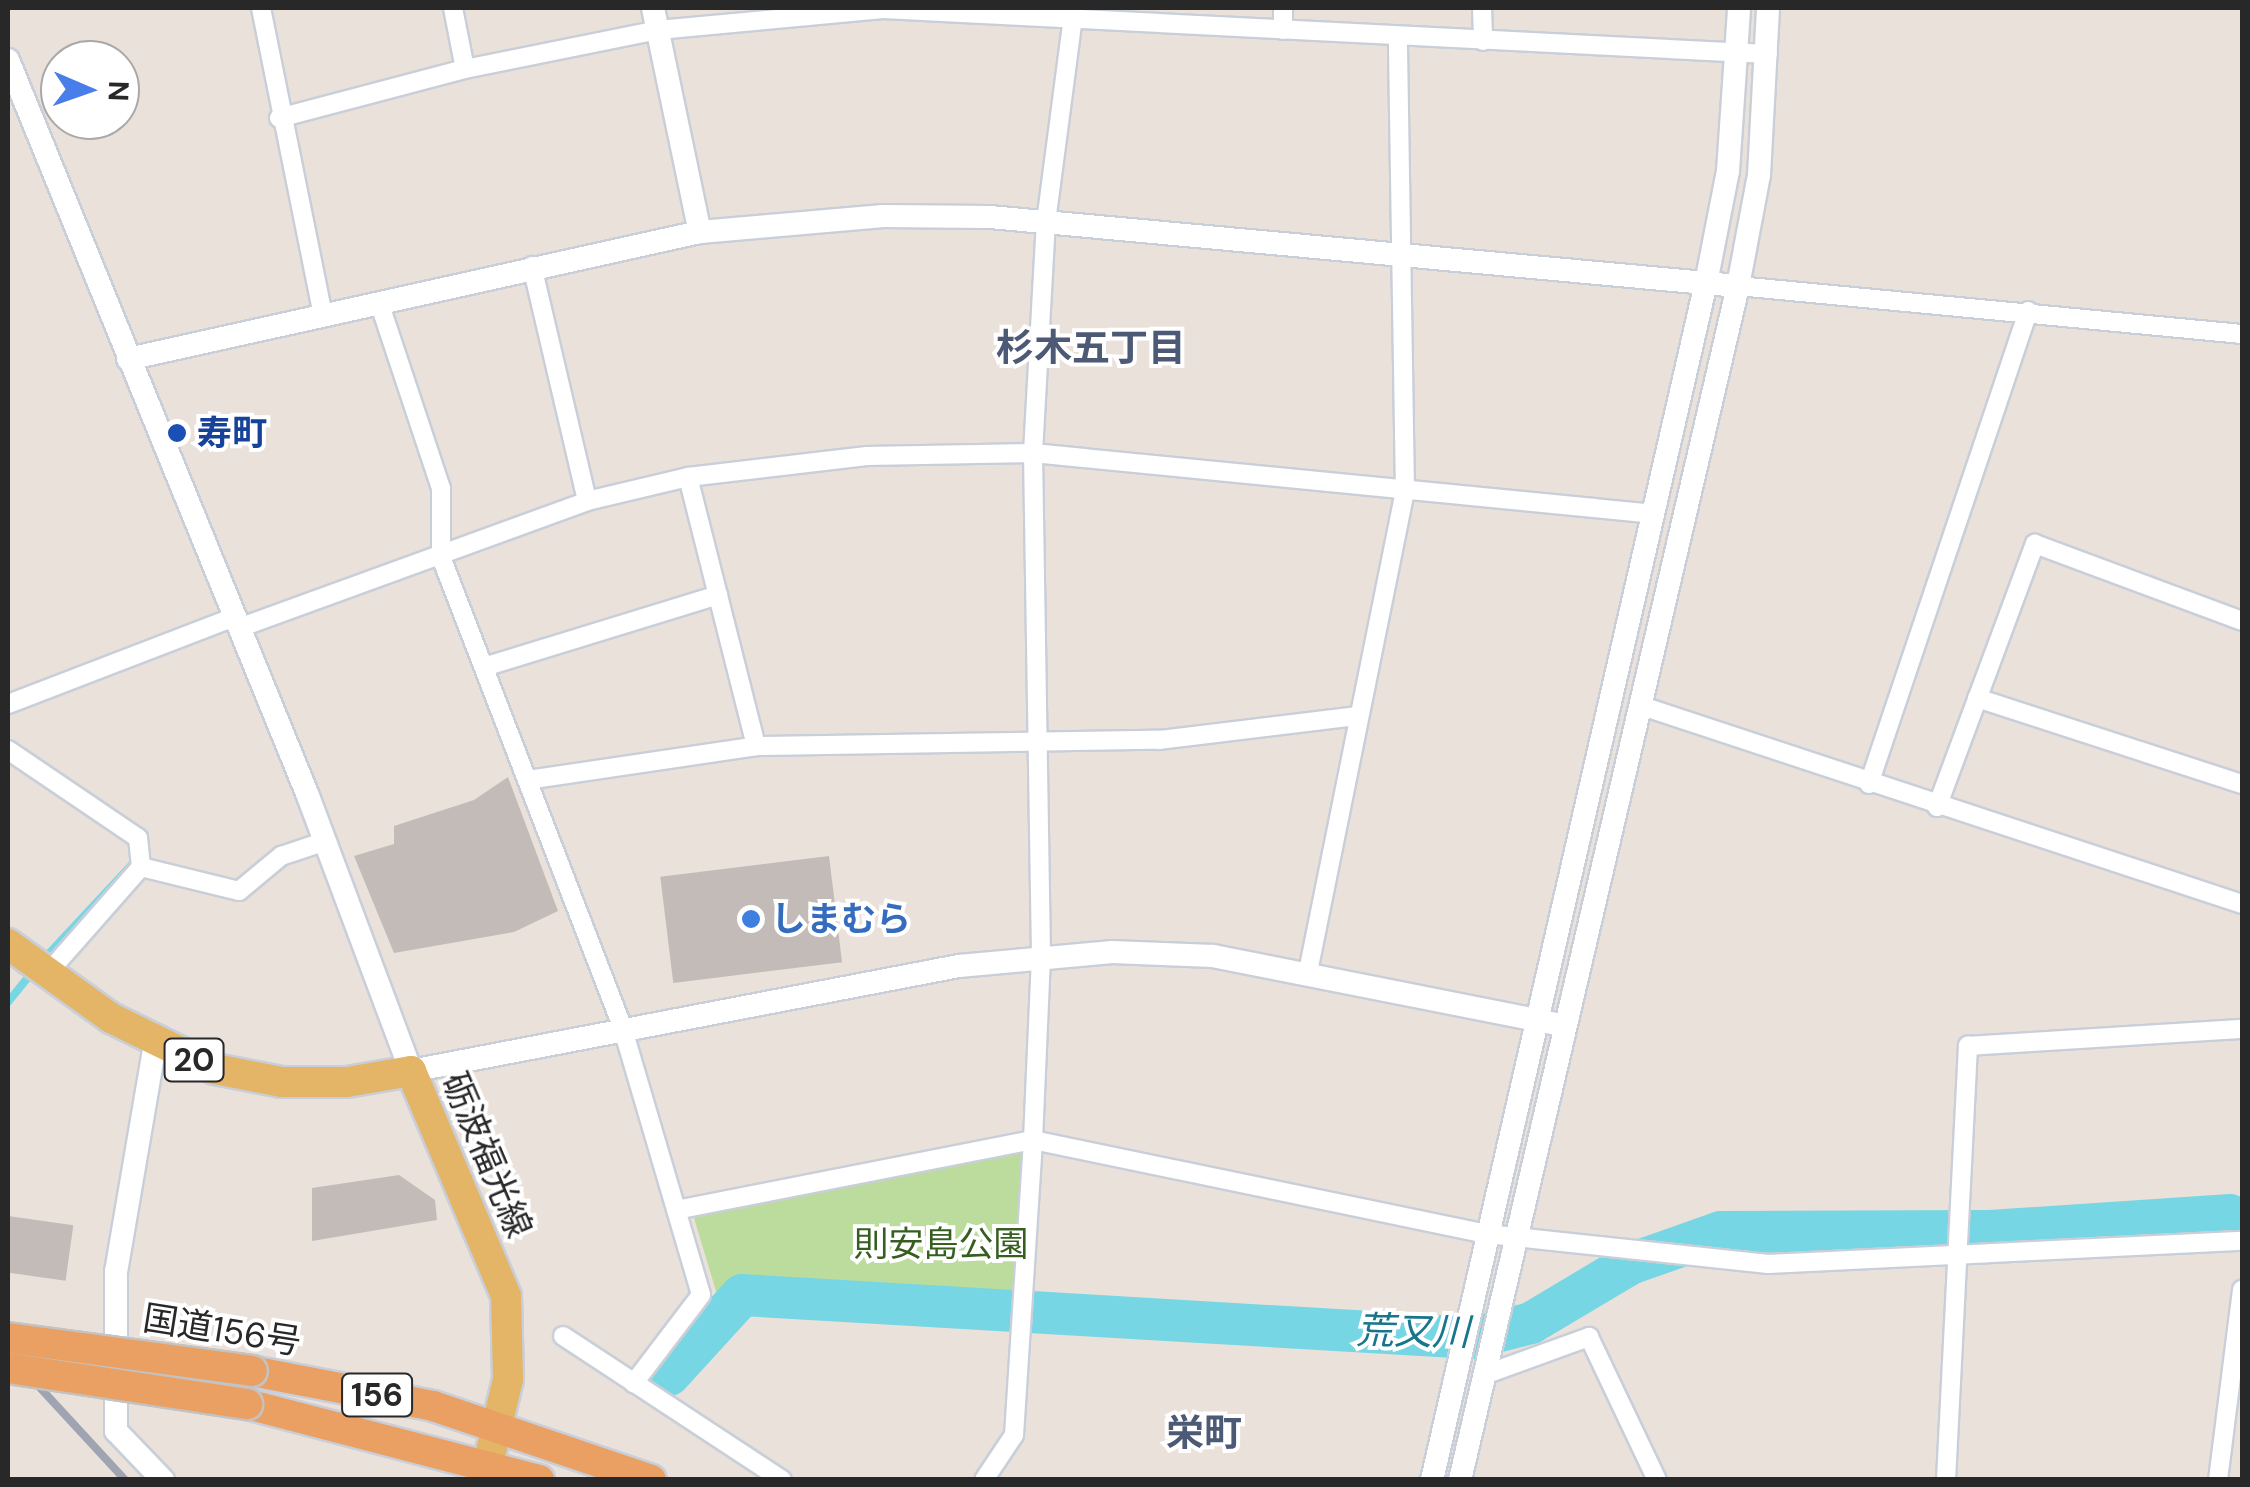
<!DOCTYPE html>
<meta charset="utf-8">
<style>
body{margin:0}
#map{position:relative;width:2250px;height:1487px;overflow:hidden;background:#eae1db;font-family:"DM Sans","Noto Sans JP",sans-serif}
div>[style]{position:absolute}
.green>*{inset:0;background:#bbdc9c}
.stream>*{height:8px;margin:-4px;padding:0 4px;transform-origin:4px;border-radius:4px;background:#76d6e3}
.river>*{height:42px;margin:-21px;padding:0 21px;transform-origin:21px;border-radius:21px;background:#76d6e3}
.building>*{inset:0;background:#c2bbb8;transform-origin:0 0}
.roads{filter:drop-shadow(2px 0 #c9cfd9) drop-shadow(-2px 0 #c9cfd9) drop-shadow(0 2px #c9cfd9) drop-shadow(0 -2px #c9cfd9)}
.minor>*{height:18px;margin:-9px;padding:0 9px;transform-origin:9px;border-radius:9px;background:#fff}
.tertiary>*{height:22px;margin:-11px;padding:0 11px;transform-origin:11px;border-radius:11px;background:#fff}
.primary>*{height:30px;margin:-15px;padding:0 15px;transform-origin:15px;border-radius:15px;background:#e4b566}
.trunk>*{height:30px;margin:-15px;padding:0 15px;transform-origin:15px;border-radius:15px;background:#eaa063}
.rail>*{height:8px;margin:-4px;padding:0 4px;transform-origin:4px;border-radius:4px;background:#9ea4b1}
.bridges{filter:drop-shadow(2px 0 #c3c3c3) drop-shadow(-2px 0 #c3c3c3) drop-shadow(0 2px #c3c3c3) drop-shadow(0 -2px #c3c3c3)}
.trunk-bridge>*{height:30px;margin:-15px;padding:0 15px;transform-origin:15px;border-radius:15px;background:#eaa063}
.dots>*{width:28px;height:28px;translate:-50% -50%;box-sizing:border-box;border:5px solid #fff;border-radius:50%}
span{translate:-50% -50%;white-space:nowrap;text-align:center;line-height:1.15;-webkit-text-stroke:8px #fff;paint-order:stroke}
.shield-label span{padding:2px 8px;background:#fff;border:2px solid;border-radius:8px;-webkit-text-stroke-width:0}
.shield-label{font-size:32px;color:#282828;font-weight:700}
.transit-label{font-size:35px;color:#164399;font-weight:700}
.left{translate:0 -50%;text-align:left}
.shop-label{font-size:35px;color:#366cbe;font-weight:700}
.street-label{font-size:35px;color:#282828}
.park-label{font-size:35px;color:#355e1f}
.neighbourhood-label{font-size:38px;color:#4d5a75;font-weight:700}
.water-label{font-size:38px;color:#18758c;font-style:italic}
.frame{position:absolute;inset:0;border:10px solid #282828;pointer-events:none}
.north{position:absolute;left:40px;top:40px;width:100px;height:100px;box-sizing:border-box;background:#fff;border:2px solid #a9a9a9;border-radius:50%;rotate:92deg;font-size:28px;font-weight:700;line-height:40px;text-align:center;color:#282828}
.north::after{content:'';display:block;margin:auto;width:35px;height:45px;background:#487dea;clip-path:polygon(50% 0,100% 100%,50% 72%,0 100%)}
</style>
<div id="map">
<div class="green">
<div style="clip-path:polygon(1027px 1148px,1013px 1324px,759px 1310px,725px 1321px,694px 1218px)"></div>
</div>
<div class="stream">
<div style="left:42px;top:961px;width:141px;rotate:-47deg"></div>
<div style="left:8px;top:1002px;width:40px;rotate:-51deg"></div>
</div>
<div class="river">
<div style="left:669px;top:1375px;width:108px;rotate:-47.6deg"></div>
<div style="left:742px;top:1295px;width:732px;rotate:3.37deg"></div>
<div style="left:1473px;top:1338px;width:60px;rotate:-14.5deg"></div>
<div style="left:1531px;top:1323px;width:115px;rotate:-30.8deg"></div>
<div style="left:1630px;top:1264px;width:96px;rotate:-19.4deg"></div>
<div style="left:1721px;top:1232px;width:269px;rotate:-0.2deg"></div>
<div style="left:1990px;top:1231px;width:241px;rotate:-3.8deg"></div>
</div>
<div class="building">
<div style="clip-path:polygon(508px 777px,558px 911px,514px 932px,394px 953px,354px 856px,394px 844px,394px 826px,474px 800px)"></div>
<div style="left:829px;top:856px;width:107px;height:170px;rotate:83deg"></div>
<div style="clip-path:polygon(399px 1175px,435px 1200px,437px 1220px,312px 1241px,312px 1188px)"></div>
<div style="left:8px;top:1216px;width:66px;height:56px;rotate:8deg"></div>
</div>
<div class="roads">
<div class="minor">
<div style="left:261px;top:8px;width:313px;rotate:78.6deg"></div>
<div style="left:453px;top:8px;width:62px;rotate:78.9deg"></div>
<div style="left:1482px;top:8px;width:33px;rotate:88deg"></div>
<div style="left:1283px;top:30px;width:22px;rotate:-90deg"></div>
<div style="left:279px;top:118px;width:192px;rotate:-14.8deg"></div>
<div style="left:465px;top:69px;width:197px;rotate:-11.4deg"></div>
<div style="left:658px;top:30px;width:226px;rotate:-5.3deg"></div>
<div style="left:883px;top:9px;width:886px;rotate:2.91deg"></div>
<div style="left:532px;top:266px;width:241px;rotate:76.8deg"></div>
<div style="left:1738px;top:286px;width:506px;rotate:5.44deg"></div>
<div style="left:379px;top:302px;width:196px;rotate:71.6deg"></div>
<div style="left:441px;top:488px;width:69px;rotate:90deg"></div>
<div style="left:441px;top:557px;width:503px;rotate:68.9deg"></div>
<div style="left:622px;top:1026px;width:280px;rotate:73.6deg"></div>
<div style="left:701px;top:1295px;width:111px;rotate:127.3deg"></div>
<div style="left:688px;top:477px;width:277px;rotate:75.8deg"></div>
<div style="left:239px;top:628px;width:370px;rotate:-20deg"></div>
<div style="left:587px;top:501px;width:104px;rotate:-13.4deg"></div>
<div style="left:688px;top:477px;width:180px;rotate:-6.7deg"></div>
<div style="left:867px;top:456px;width:166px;rotate:-1deg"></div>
<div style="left:1033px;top:453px;width:625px;rotate:5.6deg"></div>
<div style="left:484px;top:667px;width:245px;rotate:-17.1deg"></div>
<div style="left:1977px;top:698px;width:279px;rotate:18deg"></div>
<div style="left:8px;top:704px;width:243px;rotate:-21deg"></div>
<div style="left:1642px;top:706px;width:632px;rotate:18.26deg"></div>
<div style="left:8px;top:750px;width:157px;rotate:34.1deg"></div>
<div style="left:138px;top:838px;width:29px;rotate:84deg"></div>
<div style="left:141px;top:867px;width:141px;rotate:131.3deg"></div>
<div style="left:527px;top:780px;width:232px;rotate:-8.4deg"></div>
<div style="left:756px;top:746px;width:403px;rotate:-0.9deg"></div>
<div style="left:1159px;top:740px;width:200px;rotate:-6.9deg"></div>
<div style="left:1869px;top:784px;width:499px;rotate:-71.4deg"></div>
<div style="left:1937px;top:807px;width:281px;rotate:-69.6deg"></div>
<div style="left:2035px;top:544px;width:221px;rotate:20.4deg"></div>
<div style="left:141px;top:867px;width:101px;rotate:13.8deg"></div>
<div style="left:239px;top:891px;width:55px;rotate:-39.8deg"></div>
<div style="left:281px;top:856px;width:47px;rotate:-18.4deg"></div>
<div style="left:1308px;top:972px;width:489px;rotate:-78.6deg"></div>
<div style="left:1405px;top:493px;width:456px;rotate:-90.9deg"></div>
<div style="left:676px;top:1210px;width:364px;rotate:-11.1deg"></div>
<div style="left:1033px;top:1140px;width:464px;rotate:11.7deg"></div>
<div style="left:1487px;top:1234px;width:283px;rotate:6.1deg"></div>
<div style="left:1768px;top:1264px;width:475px;rotate:-2.8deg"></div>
<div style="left:563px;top:1336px;width:262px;rotate:33.3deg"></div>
<div style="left:1484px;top:1375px;width:112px;rotate:-19.9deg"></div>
<div style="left:1589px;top:1337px;width:158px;rotate:64.6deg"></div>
<div style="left:984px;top:1480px;width:54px;rotate:-56.3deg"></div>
<div style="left:1014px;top:1435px;width:296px;rotate:-86.3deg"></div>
<div style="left:1033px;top:1140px;width:184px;rotate:-87.5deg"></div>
<div style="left:1041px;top:956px;width:503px;rotate:-90.91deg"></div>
<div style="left:1033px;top:453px;width:231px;rotate:-86.8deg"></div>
<div style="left:1046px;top:222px;width:216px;rotate:-82.5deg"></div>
<div style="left:1946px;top:1480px;width:435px;rotate:-87.1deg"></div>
<div style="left:1968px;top:1046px;width:275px;rotate:-3.6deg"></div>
<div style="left:2218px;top:1480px;width:192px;rotate:-82.8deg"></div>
</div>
<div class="tertiary">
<div style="left:653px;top:8px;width:229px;rotate:78.2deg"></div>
<div style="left:8px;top:60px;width:795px;rotate:67.82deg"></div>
<div style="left:308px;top:796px;width:294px;rotate:69.5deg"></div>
<div style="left:411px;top:1071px;width:558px;rotate:-10.85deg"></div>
<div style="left:959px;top:966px;width:154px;rotate:-5.2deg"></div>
<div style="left:1112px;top:952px;width:101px;rotate:2.3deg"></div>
<div style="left:1213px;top:956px;width:356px;rotate:11.2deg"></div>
<div style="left:128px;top:359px;width:586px;rotate:-12.52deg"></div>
<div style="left:700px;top:232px;width:184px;rotate:-5deg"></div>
<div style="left:883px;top:216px;width:107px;rotate:0.5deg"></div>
<div style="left:990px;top:217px;width:751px;rotate:5.27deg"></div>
<div style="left:155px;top:1044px;width:230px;rotate:99.7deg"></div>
<div style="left:116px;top:1271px;width:160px;rotate:90deg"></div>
<div style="left:116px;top:1431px;width:68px;rotate:46.2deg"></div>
<div style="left:1432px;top:1480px;width:1228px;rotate:-77.11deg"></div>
<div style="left:1706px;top:283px;width:114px;rotate:-78.9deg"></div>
<div style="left:1728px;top:171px;width:163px;rotate:-86.1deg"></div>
<div style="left:1460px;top:1480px;width:1226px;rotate:-76.89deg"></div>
<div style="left:1738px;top:286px;width:113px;rotate:-79.3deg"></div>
<div style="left:1759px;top:175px;width:167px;rotate:-86.9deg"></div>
</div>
<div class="primary">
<div style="left:8px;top:944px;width:127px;rotate:35.7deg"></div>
<div style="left:111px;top:1018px;width:116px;rotate:26.1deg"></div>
<div style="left:215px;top:1069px;width:68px;rotate:11deg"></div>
<div style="left:282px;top:1082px;width:65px"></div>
<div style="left:347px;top:1082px;width:65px;rotate:-9.8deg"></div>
<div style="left:411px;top:1071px;width:244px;rotate:67.1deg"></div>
<div style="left:506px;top:1296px;width:83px;rotate:88.6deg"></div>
<div style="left:508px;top:1379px;width:87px;rotate:103.2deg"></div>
</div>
<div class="trunk">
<div style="left:252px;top:1371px;width:184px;rotate:10.9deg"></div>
<div style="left:433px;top:1406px;width:230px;rotate:18.7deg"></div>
<div style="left:247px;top:1404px;width:302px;rotate:14.6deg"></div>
</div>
</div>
<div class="rail">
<div style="left:8px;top:1353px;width:173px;rotate:47.3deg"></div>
</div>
<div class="bridges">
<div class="trunk-bridge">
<div style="left:8px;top:1338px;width:246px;rotate:7.7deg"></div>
<div style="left:8px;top:1368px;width:242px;rotate:8.6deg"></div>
</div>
</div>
<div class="dots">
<div style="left:177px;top:433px;background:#1a4fb4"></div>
<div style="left:751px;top:919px;background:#3f7fe0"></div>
</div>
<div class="shield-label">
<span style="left:194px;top:1060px">20</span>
<span style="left:377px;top:1395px">156</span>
</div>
<div class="transit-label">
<span class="left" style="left:197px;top:433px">寿町</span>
</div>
<div class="shop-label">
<span class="left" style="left:771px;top:919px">しまむら</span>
</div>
<div class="street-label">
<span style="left:487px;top:1155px;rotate:67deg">砺波福光線</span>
<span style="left:222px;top:1330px;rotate:9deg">国道156号</span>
</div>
<div class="park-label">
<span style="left:941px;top:1244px">則安島公園</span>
</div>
<div class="neighbourhood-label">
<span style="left:1091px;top:349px">杉木五丁目</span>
<span style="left:1204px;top:1434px">栄町</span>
</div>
<div class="water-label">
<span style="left:1413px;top:1332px;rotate:1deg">荒又川</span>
</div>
<div class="frame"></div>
<div class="north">N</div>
</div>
